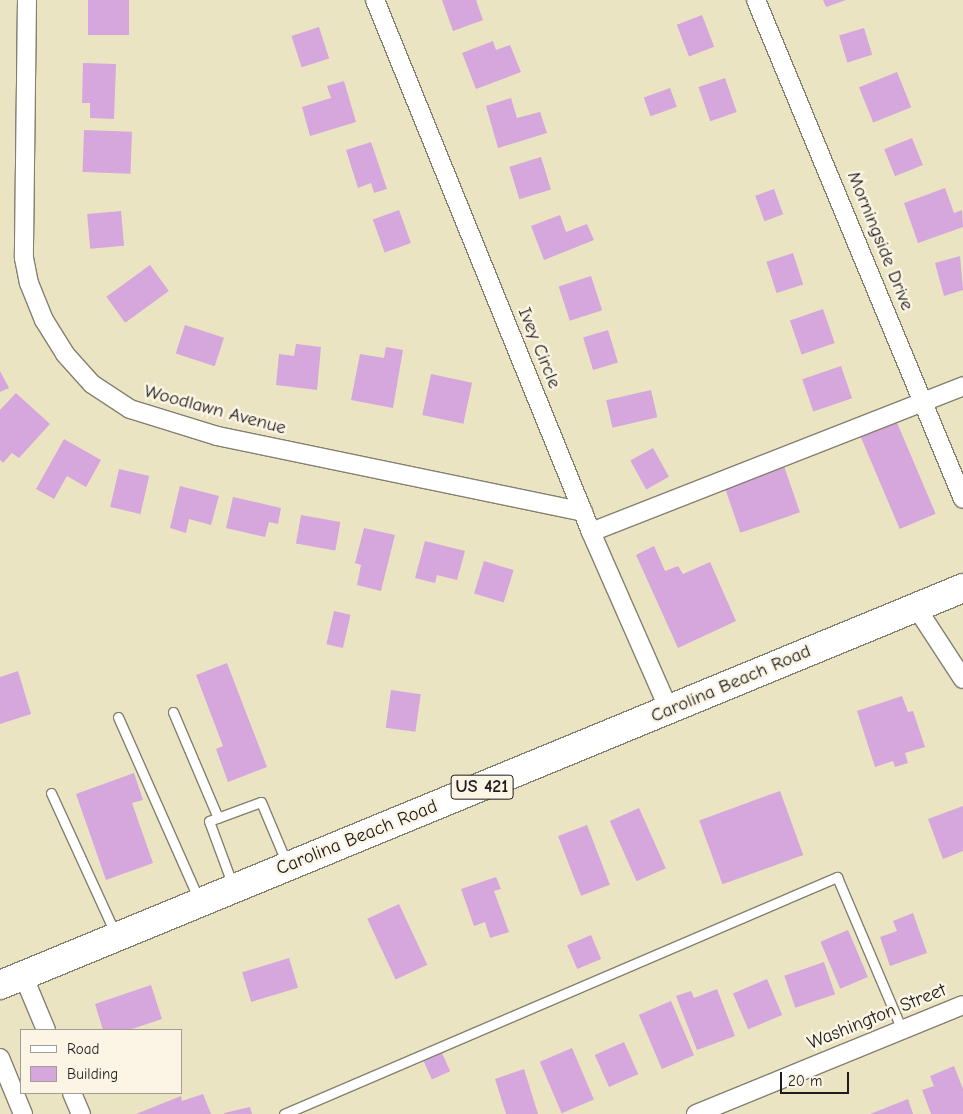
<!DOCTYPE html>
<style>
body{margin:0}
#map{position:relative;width:963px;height:1114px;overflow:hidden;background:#ebe4c3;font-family:"Comic Neue",sans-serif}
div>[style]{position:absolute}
.building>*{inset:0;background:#d5a7dd;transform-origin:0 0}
.roads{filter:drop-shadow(1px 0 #848070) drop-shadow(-1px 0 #848070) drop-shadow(0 1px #848070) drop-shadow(0 -1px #848070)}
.lane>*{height:9px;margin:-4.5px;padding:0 4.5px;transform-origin:4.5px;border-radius:4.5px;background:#fff}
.street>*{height:18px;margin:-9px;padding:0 9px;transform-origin:9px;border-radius:9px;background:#fff}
.highway>*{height:28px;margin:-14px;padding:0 14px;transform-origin:14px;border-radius:14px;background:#fff}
span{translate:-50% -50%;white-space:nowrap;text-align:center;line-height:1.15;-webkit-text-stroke:5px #fcf5e5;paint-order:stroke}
.shield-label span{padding:1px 4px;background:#fcf5e5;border:1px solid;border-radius:4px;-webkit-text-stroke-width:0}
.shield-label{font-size:18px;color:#1c1c1c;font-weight:700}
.street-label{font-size:19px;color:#1c1c1c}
.legend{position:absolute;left:20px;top:1029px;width:162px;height:65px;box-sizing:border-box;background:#fcf5e5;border:1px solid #a29e95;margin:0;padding:6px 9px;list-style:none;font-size:15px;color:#1c1c1c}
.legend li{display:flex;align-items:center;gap:10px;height:25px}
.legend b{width:25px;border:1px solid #a29e95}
.scale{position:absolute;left:780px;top:1072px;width:69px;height:22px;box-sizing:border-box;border:2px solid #1c1c1c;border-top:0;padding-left:6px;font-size:15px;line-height:18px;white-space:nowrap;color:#1c1c1c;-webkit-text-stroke:4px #fcf5e5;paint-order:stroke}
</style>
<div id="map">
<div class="building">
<div style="left:88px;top:0;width:41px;height:35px"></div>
<div style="clip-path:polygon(442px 0,476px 0,483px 20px,453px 31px)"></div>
<div style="clip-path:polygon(823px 0,846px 0,826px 7px)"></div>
<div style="left:702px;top:15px;width:34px;height:27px;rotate:69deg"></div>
<div style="left:319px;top:27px;width:33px;height:29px;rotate:72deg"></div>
<div style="left:864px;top:28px;width:28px;height:26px;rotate:73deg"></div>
<div style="clip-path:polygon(493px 41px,496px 50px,510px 45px,521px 72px,476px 89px,462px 53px)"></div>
<div style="clip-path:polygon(83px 63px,116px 64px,114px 119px,90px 118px,90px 103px,82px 103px)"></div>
<div style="left:897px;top:72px;width:38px;height:41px;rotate:68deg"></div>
<div style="left:725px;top:78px;width:36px;height:28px;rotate:71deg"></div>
<div style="clip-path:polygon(344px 81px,356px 122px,310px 136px,302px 107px,331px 98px,327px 86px)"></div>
<div style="left:670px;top:88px;width:20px;height:28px;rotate:70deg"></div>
<div style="clip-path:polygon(511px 98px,517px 118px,540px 112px,547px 133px,498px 148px,486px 106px)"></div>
<div style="left:84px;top:130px;width:48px;height:42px;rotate:2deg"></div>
<div style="left:912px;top:138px;width:29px;height:30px;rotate:68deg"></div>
<div style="clip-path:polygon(371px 142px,387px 189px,374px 193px,371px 183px,358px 188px,346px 150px)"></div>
<div style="left:541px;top:157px;width:34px;height:33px;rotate:73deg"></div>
<div style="clip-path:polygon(945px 188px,954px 213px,962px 210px,963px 227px,918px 243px,904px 203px)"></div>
<div style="left:774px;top:189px;width:27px;height:20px;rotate:70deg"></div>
<div style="left:399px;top:210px;width:35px;height:28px;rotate:70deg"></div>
<div style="left:121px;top:211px;width:35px;height:34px;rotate:85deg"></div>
<div style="clip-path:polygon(560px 215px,566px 232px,587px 224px,594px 240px,544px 260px,531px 226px)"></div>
<div style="left:793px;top:253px;width:33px;height:28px;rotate:72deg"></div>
<div style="clip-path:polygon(960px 256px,963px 290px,944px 296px,935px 263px)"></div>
<div style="left:150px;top:265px;width:32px;height:54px;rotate:54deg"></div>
<div style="left:591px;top:276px;width:36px;height:34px;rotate:72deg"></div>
<div style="left:823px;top:309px;width:36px;height:35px;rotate:71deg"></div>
<div style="left:185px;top:325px;width:41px;height:30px;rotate:18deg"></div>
<div style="left:608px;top:330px;width:34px;height:26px;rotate:73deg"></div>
<div style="clip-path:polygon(296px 344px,321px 347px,317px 390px,276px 385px,279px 354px,294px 356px)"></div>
<div style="clip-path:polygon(386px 347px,403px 350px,393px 408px,351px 400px,360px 354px,384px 358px)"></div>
<div style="left:841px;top:366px;width:34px;height:41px;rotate:71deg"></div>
<div style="clip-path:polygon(0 371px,9px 388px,0 392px)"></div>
<div style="left:431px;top:374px;width:42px;height:42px;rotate:12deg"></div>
<div style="left:651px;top:390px;width:28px;height:46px;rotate:77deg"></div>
<div style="clip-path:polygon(16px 393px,50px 424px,19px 458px,12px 453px,3px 463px,0 460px,0 410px)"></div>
<div style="left:895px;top:418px;width:104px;height:39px;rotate:67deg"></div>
<div style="clip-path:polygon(64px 439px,101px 460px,86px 487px,67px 476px,54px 499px,36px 489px)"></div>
<div style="left:653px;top:448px;width:33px;height:26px;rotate:61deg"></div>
<div style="left:784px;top:466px;width:49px;height:63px;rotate:71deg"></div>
<div style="left:119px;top:469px;width:31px;height:39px;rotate:13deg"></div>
<div style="clip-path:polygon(180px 486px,219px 496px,211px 525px,189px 519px,186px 533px,170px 528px)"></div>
<div style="clip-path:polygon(233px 497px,281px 508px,278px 524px,269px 522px,265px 537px,226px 528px)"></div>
<div style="left:301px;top:515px;width:40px;height:29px;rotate:10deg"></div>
<div style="clip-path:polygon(364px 528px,395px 535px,381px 591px,357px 585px,361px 565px,355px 563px)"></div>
<div style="clip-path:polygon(425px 541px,465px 551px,457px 580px,437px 575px,435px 583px,415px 578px)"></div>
<div style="clip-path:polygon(654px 546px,665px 571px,678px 566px,683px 574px,710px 562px,736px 621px,678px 648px,636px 555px)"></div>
<div style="left:484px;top:561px;width:31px;height:34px;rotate:17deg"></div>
<div style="left:334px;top:611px;width:17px;height:34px;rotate:13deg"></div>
<div style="clip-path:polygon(227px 663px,267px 767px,228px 782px,216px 749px,223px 746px,196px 675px)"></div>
<div style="clip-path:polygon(18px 671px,31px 714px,0 724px,0 677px)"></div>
<div style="left:391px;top:690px;width:30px;height:38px;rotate:8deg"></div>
<div style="clip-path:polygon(902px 696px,908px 712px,913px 711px,925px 747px,905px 753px,908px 763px,895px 767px,893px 761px,875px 767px,857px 711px)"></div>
<div style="clip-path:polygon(134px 773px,143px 800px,132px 803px,153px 863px,106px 880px,76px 794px)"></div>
<div style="left:780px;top:791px;width:68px;height:86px;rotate:70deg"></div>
<div style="clip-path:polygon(963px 806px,963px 851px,943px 859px,928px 819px)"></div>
<div style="left:639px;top:808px;width:66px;height:32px;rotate:66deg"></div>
<div style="left:587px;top:825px;width:64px;height:31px;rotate:69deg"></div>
<div style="clip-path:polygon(496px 877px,501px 889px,494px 891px,509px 932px,490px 938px,485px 922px,474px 926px,461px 889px)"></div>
<div style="left:399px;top:904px;width:67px;height:35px;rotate:65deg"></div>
<div style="clip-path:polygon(913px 913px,927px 953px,890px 966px,880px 937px,897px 931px,893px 921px)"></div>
<div style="left:848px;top:930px;width:51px;height:30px;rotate:67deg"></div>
<div style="left:591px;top:935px;width:26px;height:26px;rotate:67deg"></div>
<div style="left:289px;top:958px;width:31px;height:49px;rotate:73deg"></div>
<div style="left:824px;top:962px;width:34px;height:42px;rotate:71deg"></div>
<div style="left:767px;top:979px;width:39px;height:37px;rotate:67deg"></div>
<div style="clip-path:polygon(151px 985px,162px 1019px,129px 1030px,103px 1030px,95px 1004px)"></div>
<div style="clip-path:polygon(717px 989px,735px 1036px,697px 1050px,676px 996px,691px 991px,694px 998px)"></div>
<div style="left:671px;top:1001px;width:59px;height:35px;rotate:67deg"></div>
<div style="left:624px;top:1042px;width:35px;height:32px;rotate:66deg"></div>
<div style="left:572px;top:1048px;width:56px;height:35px;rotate:67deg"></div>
<div style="left:442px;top:1053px;width:20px;height:20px;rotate:66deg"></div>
<div style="clip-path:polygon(954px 1066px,963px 1089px,963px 1114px,931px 1114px,922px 1090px,934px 1086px,930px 1076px)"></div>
<div style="clip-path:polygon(524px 1069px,538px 1114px,506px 1114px,495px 1079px)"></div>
<div style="clip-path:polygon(203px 1094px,211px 1114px,136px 1114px,181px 1096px,182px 1101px)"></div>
<div style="clip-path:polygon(908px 1099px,913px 1114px,870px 1114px)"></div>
<div style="clip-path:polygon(250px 1107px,252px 1114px,224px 1114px,224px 1113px)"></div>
</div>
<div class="roads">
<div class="lane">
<div style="left:173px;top:712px;width:115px;rotate:67deg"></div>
<div style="left:118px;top:717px;width:200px;rotate:66.1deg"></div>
<div style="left:51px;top:793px;width:154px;rotate:65.4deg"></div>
<div style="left:233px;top:886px;width:69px;rotate:-110.3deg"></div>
<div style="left:209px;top:821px;width:55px;rotate:-20.1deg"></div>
<div style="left:261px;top:802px;width:67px;rotate:67.2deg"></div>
<div style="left:284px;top:1114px;width:602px;rotate:-23.2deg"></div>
<div style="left:837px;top:877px;width:166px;rotate:67deg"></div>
</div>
<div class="street">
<div style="left:27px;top:0;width:258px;rotate:90.7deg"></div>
<div style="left:24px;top:258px;width:25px;rotate:79deg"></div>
<div style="left:29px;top:283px;width:40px;rotate:68deg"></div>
<div style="left:44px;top:320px;width:40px;rotate:58deg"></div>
<div style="left:65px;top:354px;width:40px;rotate:48deg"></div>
<div style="left:92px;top:384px;width:45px;rotate:33.3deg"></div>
<div style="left:130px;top:409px;width:91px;rotate:17.2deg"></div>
<div style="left:217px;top:436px;width:374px;rotate:11.7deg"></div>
<div style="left:375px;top:0;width:574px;rotate:67.9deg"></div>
<div style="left:591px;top:532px;width:194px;rotate:66.3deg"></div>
<div style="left:756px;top:0;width:540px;rotate:67.47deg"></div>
<div style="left:591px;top:532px;width:400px;rotate:-21.4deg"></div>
<div style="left:916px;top:607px;width:86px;rotate:56.9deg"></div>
<div style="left:23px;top:975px;width:60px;rotate:67.3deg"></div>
<div style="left:0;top:1058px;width:61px;rotate:67.7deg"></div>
<div style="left:72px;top:1093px;width:23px;rotate:67deg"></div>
<div style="left:696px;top:1114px;width:288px;rotate:-22.2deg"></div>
</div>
<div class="highway">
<div style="left:0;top:985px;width:1042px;rotate:-22.4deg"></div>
</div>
</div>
<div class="shield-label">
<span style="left:482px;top:787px">US 421</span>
</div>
<div class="street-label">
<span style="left:880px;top:241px;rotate:68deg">Morningside Drive</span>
<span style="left:539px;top:348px;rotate:68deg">Ivey Circle</span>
<span style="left:215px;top:410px;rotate:15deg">Woodlawn Avenue</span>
<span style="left:731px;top:684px;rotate:-23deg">Carolina Beach Road</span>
<span style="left:357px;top:838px;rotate:-22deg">Carolina Beach Road</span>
<span style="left:877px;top:1017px;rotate:-22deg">Washington Street</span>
</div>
<ul class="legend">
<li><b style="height:6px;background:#fff"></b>Road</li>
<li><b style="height:14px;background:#d5a7dd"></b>Building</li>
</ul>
<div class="scale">20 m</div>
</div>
